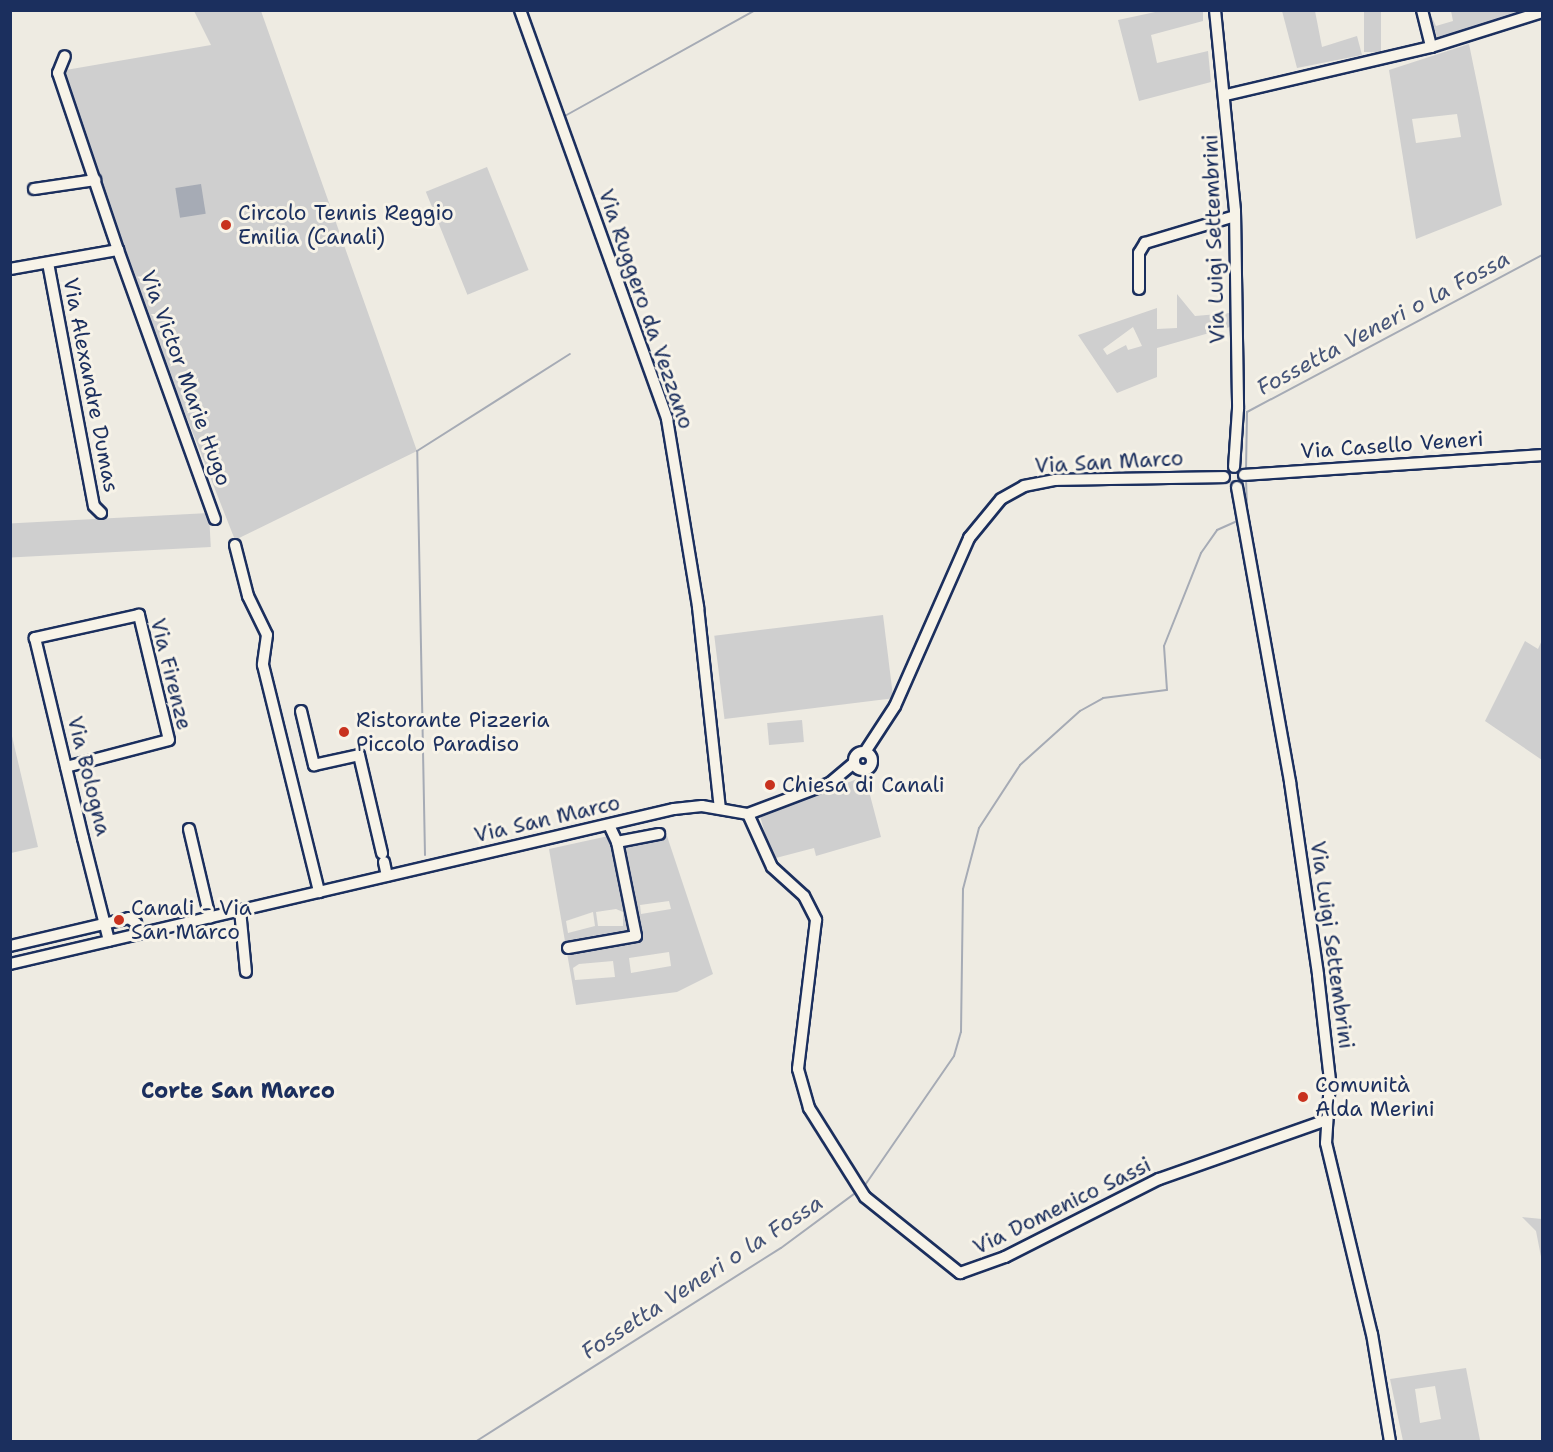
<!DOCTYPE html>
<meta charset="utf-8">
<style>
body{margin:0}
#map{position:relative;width:1553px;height:1452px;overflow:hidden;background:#eeebe2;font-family:"Shantell Sans",sans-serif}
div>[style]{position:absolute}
.green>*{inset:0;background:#cfcfcf;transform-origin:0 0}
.water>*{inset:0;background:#a6abb5;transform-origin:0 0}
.stream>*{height:2px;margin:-1px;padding:0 1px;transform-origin:1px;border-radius:1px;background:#a6abb5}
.roads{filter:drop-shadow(2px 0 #1b2f5e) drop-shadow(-2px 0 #1b2f5e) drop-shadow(0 2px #1b2f5e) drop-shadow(0 -2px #1b2f5e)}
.minor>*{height:10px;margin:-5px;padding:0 5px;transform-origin:5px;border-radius:5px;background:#f7f3e8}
.minor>.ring{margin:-5px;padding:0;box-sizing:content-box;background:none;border:10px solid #f7f3e8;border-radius:50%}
.dots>*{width:16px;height:16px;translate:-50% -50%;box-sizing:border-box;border:3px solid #f7f3e8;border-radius:50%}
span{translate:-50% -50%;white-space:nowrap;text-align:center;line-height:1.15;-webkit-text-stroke:6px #f7f3e8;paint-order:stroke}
.poi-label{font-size:21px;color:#1b2f5e}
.left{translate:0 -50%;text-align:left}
.street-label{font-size:21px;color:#1b2f5e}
.water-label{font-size:22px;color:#455478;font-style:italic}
.neighbourhood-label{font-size:22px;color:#1b2f5e;font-weight:700}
.frame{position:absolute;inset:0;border:12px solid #1b2f5e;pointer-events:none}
</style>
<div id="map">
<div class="green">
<div style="clip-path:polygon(194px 11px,261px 11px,417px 451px,235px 540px,131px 276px,60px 71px,211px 45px)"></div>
<div style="clip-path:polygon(1160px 11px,1203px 11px,1203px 21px,1151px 35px,1157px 63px,1208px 51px,1211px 82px,1139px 101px,1118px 20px)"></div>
<div style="clip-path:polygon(1282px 11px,1315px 11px,1322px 47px,1357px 36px,1362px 55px,1297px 68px)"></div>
<div style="left:1364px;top:11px;width:17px;height:41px"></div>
<div style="clip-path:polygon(1429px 11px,1436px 26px,1453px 21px,1451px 11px,1533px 11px,1437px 37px)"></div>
<div style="clip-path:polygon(evenodd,1469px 44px,1502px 205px,1416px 239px,1389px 70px,1469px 44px,1457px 114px,1461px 137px,1416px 143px,1412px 119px,1457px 114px)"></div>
<div style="left:487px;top:167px;width:111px;height:66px;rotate:68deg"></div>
<div style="clip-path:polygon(evenodd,1177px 294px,1195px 316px,1230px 313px,1230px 327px,1157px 348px,1157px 377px,1117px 393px,1078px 335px,1157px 308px,1157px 329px,1177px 328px,1177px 294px,1133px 327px,1142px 346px,1128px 350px,1126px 345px,1107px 355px,1103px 349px,1133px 327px)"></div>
<div style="left:209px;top:513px;width:34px;height:205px;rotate:87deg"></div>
<div style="left:883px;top:615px;width:84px;height:170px;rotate:83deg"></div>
<div style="clip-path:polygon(1542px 640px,1542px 760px,1485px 721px,1525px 641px,1538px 649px)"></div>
<div style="left:802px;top:720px;width:22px;height:35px;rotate:85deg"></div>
<div style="clip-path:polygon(11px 732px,38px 847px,11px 853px,10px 853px)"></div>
<div style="clip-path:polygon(865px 776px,881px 837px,816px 856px,814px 848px,772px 859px,760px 816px)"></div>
<div style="clip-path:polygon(evenodd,666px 833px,713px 974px,677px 992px,576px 1005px,549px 849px,613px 835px,617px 842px,666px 833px,669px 901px,671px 909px,641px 914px,640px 905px,669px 901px,666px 833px,616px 909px,623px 912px,623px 926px,598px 926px,596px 912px,616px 909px,666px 833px,593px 912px,595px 926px,568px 933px,566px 921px,593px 912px,666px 833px,669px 952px,671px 966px,631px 973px,629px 958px,669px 952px,666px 833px,613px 961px,615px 977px,575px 980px,573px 968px,579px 964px,613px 961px)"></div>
<div style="clip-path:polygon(1522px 1217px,1542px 1219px,1542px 1262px,1536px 1231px)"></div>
<div style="clip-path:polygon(evenodd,1466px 1368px,1480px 1440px,1403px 1441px,1390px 1379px,1466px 1368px,1435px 1386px,1441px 1419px,1420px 1423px,1415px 1389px,1435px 1386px)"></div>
</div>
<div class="water">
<div style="left:201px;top:184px;width:30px;height:26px;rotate:81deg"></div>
</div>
<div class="stream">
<div style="left:563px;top:117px;width:220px;rotate:-29.1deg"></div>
<div style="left:1246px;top:470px;width:58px;rotate:-89deg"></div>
<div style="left:1247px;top:412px;width:334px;rotate:-28deg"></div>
<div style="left:1246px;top:479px;width:36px;rotate:88deg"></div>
<div style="left:425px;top:855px;width:404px;rotate:-91.1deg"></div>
<div style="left:417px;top:451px;width:181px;rotate:-32.4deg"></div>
<div style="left:863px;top:1188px;width:160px;rotate:-55.4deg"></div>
<div style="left:954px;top:1056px;width:25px;rotate:-74deg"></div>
<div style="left:961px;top:1032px;width:143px;rotate:-89.2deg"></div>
<div style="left:963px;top:889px;width:63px;rotate:-75.3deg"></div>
<div style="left:979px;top:828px;width:75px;rotate:-56.9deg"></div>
<div style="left:1020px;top:765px;width:81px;rotate:-42deg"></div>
<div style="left:1080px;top:711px;width:26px;rotate:-29deg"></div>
<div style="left:1103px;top:698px;width:64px;rotate:-7.1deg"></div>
<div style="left:1167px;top:690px;width:44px;rotate:-93.9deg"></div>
<div style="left:1164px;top:646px;width:100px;rotate:-68.3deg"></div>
<div style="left:1201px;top:553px;width:28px;rotate:-55deg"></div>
<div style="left:1217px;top:530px;width:24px;rotate:-24deg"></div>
<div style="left:475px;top:1442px;width:362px;rotate:-32.4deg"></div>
<div style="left:781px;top:1248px;width:96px;rotate:-36.5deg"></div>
</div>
<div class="roads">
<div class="minor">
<div style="left:520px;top:10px;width:435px;rotate:70.2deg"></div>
<div style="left:667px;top:419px;width:191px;rotate:80.6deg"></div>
<div style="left:698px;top:607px;width:203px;rotate:83.8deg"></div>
<div style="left:1215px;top:10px;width:202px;rotate:84.3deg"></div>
<div style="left:1235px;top:211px;width:198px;rotate:89.1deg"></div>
<div style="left:1238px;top:409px;width:58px;rotate:93.9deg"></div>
<div style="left:1422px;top:10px;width:38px;rotate:76deg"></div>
<div style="left:1226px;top:95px;width:211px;rotate:-13.2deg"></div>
<div style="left:1431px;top:47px;width:116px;rotate:-17.5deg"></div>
<div style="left:34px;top:189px;width:62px;rotate:-8.4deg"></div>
<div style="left:118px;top:250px;width:286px;rotate:70.2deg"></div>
<div style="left:48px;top:263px;width:247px;rotate:79.3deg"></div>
<div style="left:94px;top:506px;width:10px;rotate:45deg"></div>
<div style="left:10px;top:269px;width:110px;rotate:-10deg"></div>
<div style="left:118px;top:250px;width:187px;rotate:-108.7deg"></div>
<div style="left:58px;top:73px;width:18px;rotate:-68deg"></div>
<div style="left:1139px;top:289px;width:36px;rotate:-90deg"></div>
<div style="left:1139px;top:253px;width:12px;rotate:-59deg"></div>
<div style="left:1145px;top:243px;width:94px;rotate:-16.7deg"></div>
<div style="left:1244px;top:475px;width:299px;rotate:-3.8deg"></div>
<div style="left:1237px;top:487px;width:300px;rotate:79.8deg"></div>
<div style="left:1290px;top:782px;width:195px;rotate:81.7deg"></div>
<div style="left:1318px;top:975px;width:107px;rotate:83.5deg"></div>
<div style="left:1330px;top:1081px;width:62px;rotate:93.7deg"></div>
<div style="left:1326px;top:1143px;width:196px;rotate:76.5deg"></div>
<div style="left:1372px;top:1334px;width:109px;rotate:80.5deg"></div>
<div style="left:235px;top:545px;width:53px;rotate:75.7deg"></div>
<div style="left:248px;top:596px;width:43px;rotate:64deg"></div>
<div style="left:267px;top:635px;width:30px;rotate:98deg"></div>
<div style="left:263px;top:665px;width:234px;rotate:76.1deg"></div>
<div style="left:301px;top:711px;width:56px;rotate:76.5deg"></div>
<div style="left:314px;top:765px;width:46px;rotate:-12.5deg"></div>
<div style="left:359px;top:755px;width:101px;rotate:76.8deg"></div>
<div class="ring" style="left:854px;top:752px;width:8px;height:8px"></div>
<div style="left:865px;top:752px;width:55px;rotate:-56.9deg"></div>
<div style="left:895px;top:706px;width:184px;rotate:-66.2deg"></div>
<div style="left:969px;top:538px;width:50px;rotate:-50.6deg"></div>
<div style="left:1001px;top:499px;width:26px;rotate:-29deg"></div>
<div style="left:1024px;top:486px;width:32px;rotate:-11deg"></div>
<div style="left:1055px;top:480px;width:169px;rotate:-1deg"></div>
<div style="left:66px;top:767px;width:106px;rotate:-14.7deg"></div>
<div style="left:169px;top:740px;width:129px;rotate:-103.5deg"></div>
<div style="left:139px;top:615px;width:107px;rotate:167.5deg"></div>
<div style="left:35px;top:638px;width:206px;rotate:76.5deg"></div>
<div style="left:83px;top:838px;width:106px;rotate:75.8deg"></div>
<div style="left:748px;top:814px;width:58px;rotate:65.6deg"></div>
<div style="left:772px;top:867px;width:43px;rotate:42.2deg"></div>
<div style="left:804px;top:896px;width:27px;rotate:63deg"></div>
<div style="left:816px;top:920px;width:150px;rotate:96.9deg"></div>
<div style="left:798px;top:1069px;width:41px;rotate:74.2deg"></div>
<div style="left:809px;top:1108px;width:105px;rotate:57.8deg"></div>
<div style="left:865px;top:1197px;width:122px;rotate:38.7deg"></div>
<div style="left:960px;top:1273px;width:48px;rotate:-19.6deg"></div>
<div style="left:1005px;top:1257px;width:173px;rotate:-26.9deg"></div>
<div style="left:1159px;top:1179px;width:175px;rotate:-19.4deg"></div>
<div style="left:609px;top:825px;width:19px;rotate:65deg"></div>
<div style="left:617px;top:842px;width:43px;rotate:-10.8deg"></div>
<div style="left:189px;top:829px;width:91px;rotate:76.7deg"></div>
<div style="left:384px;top:862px;width:14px;rotate:78deg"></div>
<div style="left:240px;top:910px;width:62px;rotate:84.5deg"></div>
<div style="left:10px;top:946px;width:122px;rotate:-13.2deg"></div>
<div style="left:129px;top:918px;width:9px;rotate:36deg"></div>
<div style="left:136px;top:923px;width:11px;rotate:85deg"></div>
<div style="left:568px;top:948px;width:69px;rotate:-10deg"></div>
<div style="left:636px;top:936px;width:96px;rotate:-101.4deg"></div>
<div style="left:10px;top:964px;width:682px;rotate:-13.14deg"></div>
<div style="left:674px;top:809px;width:28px;rotate:-6deg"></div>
<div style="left:702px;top:806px;width:47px;rotate:9.9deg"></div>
<div style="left:748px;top:814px;width:88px;rotate:-20.7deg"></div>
<div style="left:830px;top:783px;width:31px;rotate:-40deg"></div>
</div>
</div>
<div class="dots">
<div style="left:226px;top:225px;background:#c8321e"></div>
<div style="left:344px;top:732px;background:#c8321e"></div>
<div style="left:770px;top:785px;background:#c8321e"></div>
<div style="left:119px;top:920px;background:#c8321e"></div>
<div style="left:1303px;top:1097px;background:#c8321e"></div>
</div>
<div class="poi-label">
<span class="left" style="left:238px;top:225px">Circolo Tennis Reggio<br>Emilia (Canali)</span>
<span class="left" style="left:356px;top:732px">Ristorante Pizzeria<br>Piccolo Paradiso</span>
<span class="left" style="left:782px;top:785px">Chiesa di Canali</span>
<span class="left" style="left:131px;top:920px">Canali - Via<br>San Marco</span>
<span class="left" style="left:1315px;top:1097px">Comunità<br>Alda Merini</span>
</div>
<div class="street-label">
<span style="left:1214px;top:239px;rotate:-92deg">Via Luigi Settembrini</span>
<span style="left:646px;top:309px;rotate:71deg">Via Ruggero da Vezzano</span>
<span style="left:186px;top:378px;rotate:70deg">Via Victor Marie Hugo</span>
<span style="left:91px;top:385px;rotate:79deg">Via Alexandre Dumas</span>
<span style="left:1392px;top:445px;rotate:-4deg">Via Casello Veneri</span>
<span style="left:1109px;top:462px;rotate:-3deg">Via San Marco</span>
<span style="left:171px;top:674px;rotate:76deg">Via Firenze</span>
<span style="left:89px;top:776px;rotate:76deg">Via Bologna</span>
<span style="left:547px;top:819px;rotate:-13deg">Via San Marco</span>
<span style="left:1332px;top:945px;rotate:82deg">Via Luigi Settembrini</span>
<span style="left:1062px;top:1206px;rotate:-26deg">Via Domenico Sassi</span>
</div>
<div class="water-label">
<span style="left:1383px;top:323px;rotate:-28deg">Fossetta Veneri o la Fossa</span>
<span style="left:702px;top:1277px;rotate:-33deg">Fossetta Veneri o la Fossa</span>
</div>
<div class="neighbourhood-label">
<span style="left:238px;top:1091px">Corte San Marco</span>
</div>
<div class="frame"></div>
</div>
